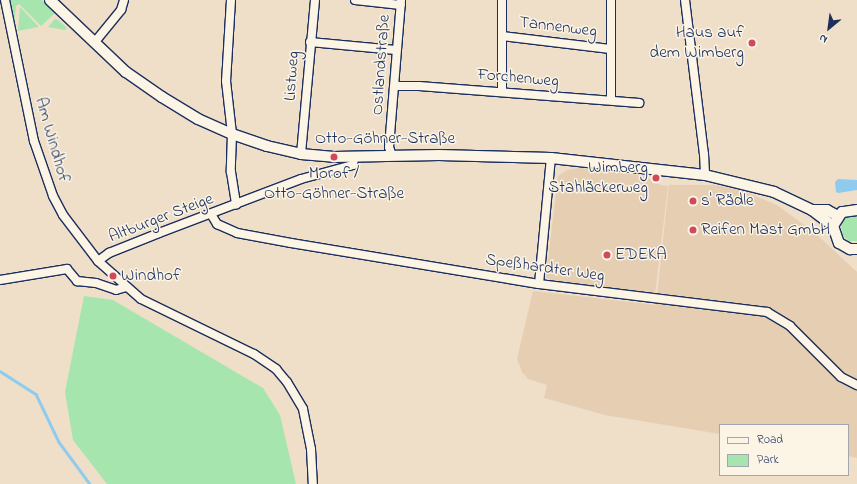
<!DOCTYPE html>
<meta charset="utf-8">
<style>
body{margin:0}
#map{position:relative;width:857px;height:484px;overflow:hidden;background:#efdec8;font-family:"Indie Flower",sans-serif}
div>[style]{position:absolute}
.built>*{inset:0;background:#e6ceb3}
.green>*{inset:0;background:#a6e6ae}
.water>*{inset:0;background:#8ecbef}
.stream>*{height:2.5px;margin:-1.25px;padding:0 1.25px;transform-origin:1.25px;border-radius:1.25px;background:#8ecbef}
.roads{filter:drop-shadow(1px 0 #1b2f5e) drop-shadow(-1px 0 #1b2f5e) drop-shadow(0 1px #1b2f5e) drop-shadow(0 -1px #1b2f5e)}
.minor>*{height:8px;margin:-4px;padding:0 4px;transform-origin:4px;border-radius:4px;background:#fcf5e5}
.tertiary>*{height:10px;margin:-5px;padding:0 5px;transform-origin:5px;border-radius:5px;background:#fcf5e5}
.dots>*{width:11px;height:11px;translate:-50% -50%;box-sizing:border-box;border:2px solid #fcf5e5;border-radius:50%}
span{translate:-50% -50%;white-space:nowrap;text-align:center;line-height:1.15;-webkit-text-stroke:3px #fcf5e5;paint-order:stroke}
.street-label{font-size:17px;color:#1b2f5e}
.poi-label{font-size:17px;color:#1b2f5e}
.right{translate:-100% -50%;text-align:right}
.left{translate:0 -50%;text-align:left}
.legend{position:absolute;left:719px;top:424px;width:130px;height:52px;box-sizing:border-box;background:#fcf5e5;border:1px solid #a2a6af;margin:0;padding:5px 7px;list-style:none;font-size:12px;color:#1b2f5e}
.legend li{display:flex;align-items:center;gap:8px;height:20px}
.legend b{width:20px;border:1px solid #a2a6af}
.north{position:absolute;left:809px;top:8px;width:40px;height:40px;-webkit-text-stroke:3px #fcf5e5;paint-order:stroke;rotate:209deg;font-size:11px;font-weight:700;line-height:16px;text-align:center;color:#1b2f5e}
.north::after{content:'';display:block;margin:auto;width:14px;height:18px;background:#1b2f5e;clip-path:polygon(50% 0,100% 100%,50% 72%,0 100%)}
</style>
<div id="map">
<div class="built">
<div style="clip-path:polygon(579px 168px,644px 176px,661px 185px,668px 186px,655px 294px,553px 282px,546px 277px,558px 176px,567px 170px)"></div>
<div style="clip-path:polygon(669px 185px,715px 185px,743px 191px,777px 205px,815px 233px,857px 272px,857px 458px,848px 456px,848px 425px,720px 425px,720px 434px,605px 415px,544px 398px,547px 385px,528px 379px,522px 372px,517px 359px,533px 291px,656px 305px)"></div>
</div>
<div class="green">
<div style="clip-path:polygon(9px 0,42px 0,55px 13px,41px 26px,19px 4px,16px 6px,14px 25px)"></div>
<div style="clip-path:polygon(20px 7px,38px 26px,38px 27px,18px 31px)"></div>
<div style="clip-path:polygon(55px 19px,58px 20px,67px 28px,65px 30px,48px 27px)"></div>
<div style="clip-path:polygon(857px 216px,857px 241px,849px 241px,842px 235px,841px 223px,847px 217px)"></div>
<div style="clip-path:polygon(84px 296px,113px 300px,263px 388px,280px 415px,296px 484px,107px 484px,73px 440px,65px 392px)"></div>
</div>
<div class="water">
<div style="clip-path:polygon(838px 179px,857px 180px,857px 190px,838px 193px,836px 192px,835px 182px)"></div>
</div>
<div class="stream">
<div style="left:0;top:371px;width:43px;rotate:32.6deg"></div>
<div style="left:36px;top:394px;width:53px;rotate:64.4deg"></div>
<div style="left:59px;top:442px;width:52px;rotate:53.6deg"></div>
</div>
<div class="roads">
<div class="minor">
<div style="left:5px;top:0;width:144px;rotate:78.4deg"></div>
<div style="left:34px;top:141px;width:58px;rotate:70.9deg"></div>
<div style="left:53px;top:196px;width:21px;rotate:62deg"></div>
<div style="left:63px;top:215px;width:58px;rotate:52.7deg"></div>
<div style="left:98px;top:261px;width:57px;rotate:41.5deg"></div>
<div style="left:141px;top:299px;width:126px;rotate:26deg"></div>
<div style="left:254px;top:354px;width:27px;rotate:34deg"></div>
<div style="left:276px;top:369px;width:17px;rotate:50deg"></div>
<div style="left:287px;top:382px;width:31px;rotate:59deg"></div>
<div style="left:303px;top:409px;width:41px;rotate:78.7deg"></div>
<div style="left:311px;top:449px;width:35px;rotate:87deg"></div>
<div style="left:231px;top:0;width:81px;rotate:93.5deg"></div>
<div style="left:226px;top:81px;width:53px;rotate:83.5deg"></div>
<div style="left:232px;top:134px;width:38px;rotate:92deg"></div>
<div style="left:231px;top:172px;width:33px;rotate:81deg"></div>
<div style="left:355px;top:0;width:46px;rotate:6.2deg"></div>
<div style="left:502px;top:0;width:92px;rotate:90deg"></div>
<div style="left:611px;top:0;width:100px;rotate:90deg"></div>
<div style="left:685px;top:0;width:155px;rotate:83deg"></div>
<div style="left:704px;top:154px;width:21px;rotate:87deg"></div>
<div style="left:502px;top:36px;width:109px;rotate:6.9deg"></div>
<div style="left:310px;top:42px;width:86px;rotate:5.3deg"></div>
<div style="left:94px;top:43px;width:43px;rotate:-50.7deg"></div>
<div style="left:121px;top:10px;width:10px;rotate:-73deg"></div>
<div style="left:396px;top:86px;width:23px"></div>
<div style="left:419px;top:86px;width:221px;rotate:4.4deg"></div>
<div style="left:301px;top:154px;width:155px;rotate:-84.8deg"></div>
<div style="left:392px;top:156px;width:9px;rotate:-108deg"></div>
<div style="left:389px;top:147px;width:147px;rotate:-85.3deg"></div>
<div style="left:211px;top:214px;width:12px;rotate:59deg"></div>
<div style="left:217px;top:224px;width:22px;rotate:24deg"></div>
<div style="left:237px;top:233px;width:55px;rotate:10.5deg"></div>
<div style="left:291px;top:243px;width:251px;rotate:9.4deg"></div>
<div style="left:539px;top:284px;width:230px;rotate:7deg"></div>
<div style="left:767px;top:312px;width:27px;rotate:31deg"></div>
<div style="left:790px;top:326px;width:72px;rotate:45deg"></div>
<div style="left:841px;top:377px;width:18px;rotate:27deg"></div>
<div style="left:98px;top:261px;width:14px;rotate:-36deg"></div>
<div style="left:109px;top:253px;width:54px;rotate:-21.8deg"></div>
<div style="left:159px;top:233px;width:152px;rotate:-20.8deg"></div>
<div style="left:301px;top:179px;width:54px;rotate:-15.1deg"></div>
<div style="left:353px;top:165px;width:7px;rotate:-82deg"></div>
<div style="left:0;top:280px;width:68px;rotate:-9.3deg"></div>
<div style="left:67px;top:269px;width:16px;rotate:50deg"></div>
<div style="left:77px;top:281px;width:19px;rotate:6deg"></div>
<div style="left:96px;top:283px;width:21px;rotate:19deg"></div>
<div style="left:116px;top:290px;width:10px;rotate:-17deg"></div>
<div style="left:539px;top:284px;width:127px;rotate:-84.6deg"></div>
</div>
<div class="tertiary">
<div style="left:50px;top:0;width:105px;rotate:43.5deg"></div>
<div style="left:126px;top:72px;width:44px;rotate:34.8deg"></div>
<div style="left:162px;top:97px;width:42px;rotate:31.4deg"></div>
<div style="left:198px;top:119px;width:37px;rotate:24deg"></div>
<div style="left:232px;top:134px;width:37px;rotate:19deg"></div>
<div style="left:267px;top:146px;width:35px;rotate:13deg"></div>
<div style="left:301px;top:154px;width:33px;rotate:5deg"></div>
<div style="left:334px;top:157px;width:105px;rotate:-1.1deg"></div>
<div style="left:439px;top:155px;width:112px;rotate:1.5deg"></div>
<div style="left:551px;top:158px;width:155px;rotate:6.3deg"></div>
<div style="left:705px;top:175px;width:71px;rotate:13.8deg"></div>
<div style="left:774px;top:192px;width:42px;rotate:25.3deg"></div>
<div style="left:812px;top:210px;width:26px;rotate:37deg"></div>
<div style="left:812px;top:210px;width:15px"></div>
<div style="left:827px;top:210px;width:13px;rotate:29deg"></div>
<div style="left:857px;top:210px;width:15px;rotate:172deg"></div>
<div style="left:842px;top:212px;width:17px;rotate:123deg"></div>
<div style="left:833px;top:226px;width:18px;rotate:71deg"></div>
<div style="left:839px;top:243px;width:13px;rotate:29deg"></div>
<div style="left:850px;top:249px;width:7px"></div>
</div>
</div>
<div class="dots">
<div style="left:752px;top:43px;background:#d1495b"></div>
<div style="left:334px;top:157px;background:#d1495b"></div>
<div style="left:656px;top:178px;background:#d1495b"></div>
<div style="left:693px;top:201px;background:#d1495b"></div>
<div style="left:693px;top:230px;background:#d1495b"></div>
<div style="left:607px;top:255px;background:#d1495b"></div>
<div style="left:113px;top:276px;background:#d1495b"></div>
</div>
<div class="street-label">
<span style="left:558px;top:27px;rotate:7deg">Tannenweg</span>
<span style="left:381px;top:65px;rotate:-86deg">Ostlandstraße</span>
<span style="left:292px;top:76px;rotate:-86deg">Listweg</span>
<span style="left:518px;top:78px;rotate:5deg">Forchenweg</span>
<span style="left:385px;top:139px">Otto-Göhner-Straße</span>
<span style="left:52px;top:140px;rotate:74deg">Am Windhof</span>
<span style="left:161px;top:218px;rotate:-21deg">Altburger Steige</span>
<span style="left:545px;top:268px;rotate:8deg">Speßhardter Weg</span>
</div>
<div class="poi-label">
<span class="right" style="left:744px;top:43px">Haus auf<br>dem Wimberg</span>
<span class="right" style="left:648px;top:178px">Wimberg<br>Stahläckerweg</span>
<span style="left:334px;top:184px">Morof /<br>Otto-Göhner-Straße</span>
<span class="left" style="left:701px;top:201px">s' Rädle</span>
<span class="left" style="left:701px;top:230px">Reifen Mast GmbH</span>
<span class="left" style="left:615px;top:255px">EDEKA</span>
<span class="left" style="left:121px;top:276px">Windhof</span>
</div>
<ul class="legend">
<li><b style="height:5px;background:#fcf5e5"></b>Road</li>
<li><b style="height:11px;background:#a6e6ae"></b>Park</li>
</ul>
<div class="north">N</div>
</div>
